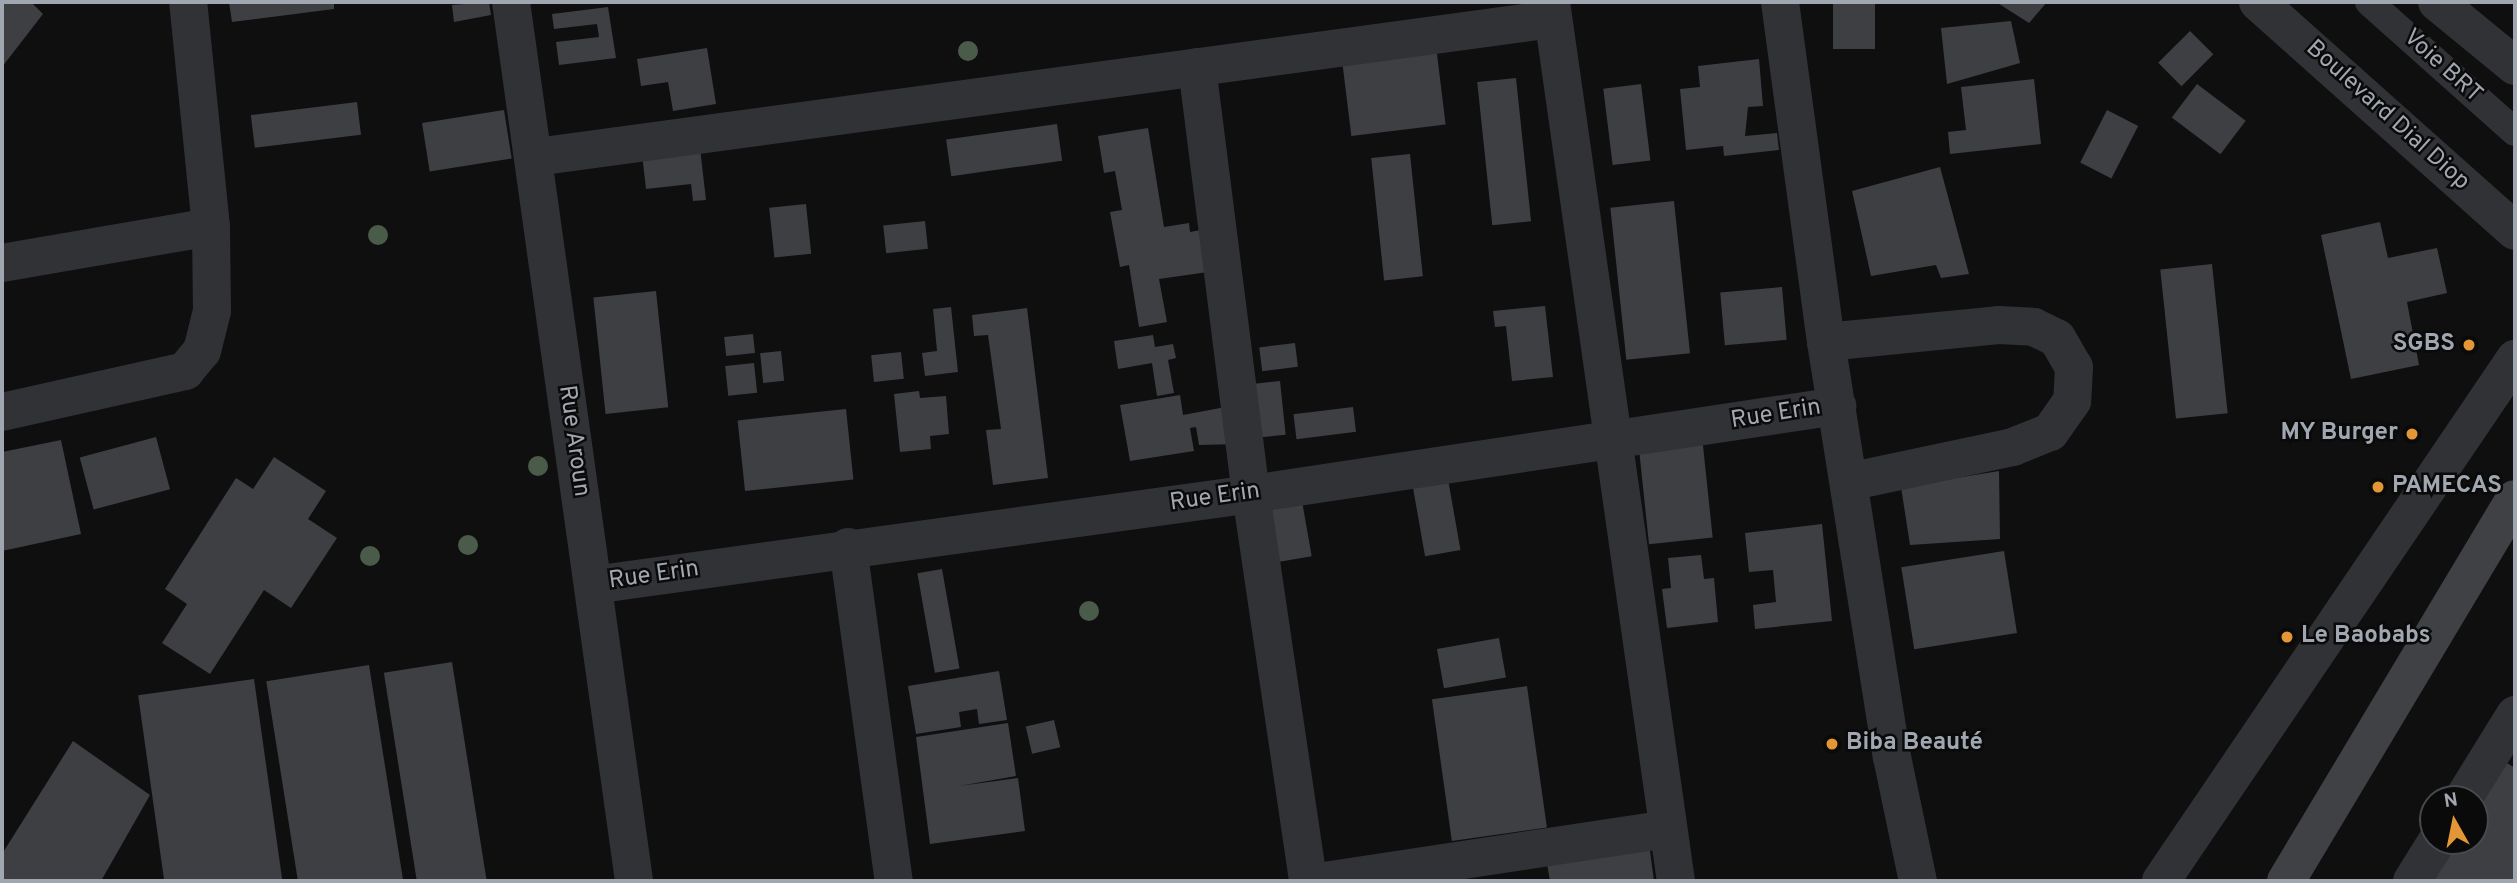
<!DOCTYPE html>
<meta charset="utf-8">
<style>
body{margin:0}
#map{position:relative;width:2517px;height:883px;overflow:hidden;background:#0f0f10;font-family:Overpass,sans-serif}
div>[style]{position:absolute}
.building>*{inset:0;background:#3e3f43;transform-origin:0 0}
.service>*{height:28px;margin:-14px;padding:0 14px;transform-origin:14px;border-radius:14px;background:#313235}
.minor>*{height:38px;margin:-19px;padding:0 19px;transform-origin:19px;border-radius:19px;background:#313235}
.tertiary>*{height:38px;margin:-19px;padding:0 19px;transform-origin:19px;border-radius:19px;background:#313235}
.secondary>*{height:38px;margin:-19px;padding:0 19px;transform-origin:19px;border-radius:19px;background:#3f4145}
.trees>*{width:20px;height:20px;margin:-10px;border-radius:50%;background:#4a5b4a}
.dots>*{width:19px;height:19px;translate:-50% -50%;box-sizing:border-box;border:4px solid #0a0a0b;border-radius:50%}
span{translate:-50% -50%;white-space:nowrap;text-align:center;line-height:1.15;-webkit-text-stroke:5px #0a0a0b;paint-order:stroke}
.street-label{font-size:24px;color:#a1a7b0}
.poi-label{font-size:24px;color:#a1a7b0;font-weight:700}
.right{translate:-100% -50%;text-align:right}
.left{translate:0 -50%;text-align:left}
.frame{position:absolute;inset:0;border:4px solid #a1a7b0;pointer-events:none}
.north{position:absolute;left:2419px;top:785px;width:70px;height:70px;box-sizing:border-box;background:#0a0a0b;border:2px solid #46494d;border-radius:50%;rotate:351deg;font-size:19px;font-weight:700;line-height:28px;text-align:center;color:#a1a7b0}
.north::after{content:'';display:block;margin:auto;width:24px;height:32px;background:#e39635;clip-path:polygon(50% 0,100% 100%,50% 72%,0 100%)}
</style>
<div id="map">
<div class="building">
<div style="clip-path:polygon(2px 2px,31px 2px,43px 14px,2px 67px)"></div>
<div style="clip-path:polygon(229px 2px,334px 2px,334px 9px,232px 22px)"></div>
<div style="clip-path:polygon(489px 2px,491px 15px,454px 22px,452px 5px)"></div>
<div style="left:1833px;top:2px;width:42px;height:47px"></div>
<div style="clip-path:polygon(1996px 2px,2047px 2px,2029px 23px)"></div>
<div style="clip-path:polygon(608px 7px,616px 58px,559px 65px,556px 42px,599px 37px,597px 24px,554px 29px,552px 14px)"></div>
<div style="clip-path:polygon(2011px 21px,2020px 63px,1947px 84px,1941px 28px)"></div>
<div style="left:2190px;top:31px;width:33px;height:45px;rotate:45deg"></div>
<div style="left:1436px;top:46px;width:79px;height:95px;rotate:83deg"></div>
<div style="clip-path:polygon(707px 48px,716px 104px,673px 111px,668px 82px,641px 86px,637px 59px)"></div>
<div style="clip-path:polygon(1759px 59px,1763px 106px,1748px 107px,1745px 136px,1777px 133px,1779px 150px,1724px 156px,1723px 146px,1686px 150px,1680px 89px,1700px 87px,1698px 66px)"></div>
<div style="left:1516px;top:78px;width:144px;height:39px;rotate:84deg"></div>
<div style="clip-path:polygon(2034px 79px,2041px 144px,1950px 154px,1948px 132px,1966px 130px,1961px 87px)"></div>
<div style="left:1641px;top:84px;width:77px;height:38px;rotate:83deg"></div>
<div style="left:2197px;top:84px;width:61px;height:42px;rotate:37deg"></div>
<div style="left:357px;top:102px;width:33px;height:107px;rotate:83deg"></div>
<div style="left:504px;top:110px;width:49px;height:83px;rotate:81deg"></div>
<div style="left:2107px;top:110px;width:35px;height:59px;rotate:27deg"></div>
<div style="left:1057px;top:124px;width:37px;height:112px;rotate:82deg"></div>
<div style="clip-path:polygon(1148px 128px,1164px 227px,1189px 223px,1190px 232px,1201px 230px,1208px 272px,1159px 279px,1167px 322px,1139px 327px,1129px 265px,1120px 267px,1110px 212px,1122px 210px,1115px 171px,1104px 173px,1098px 136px)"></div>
<div style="clip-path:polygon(700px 148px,706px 200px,693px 201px,691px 184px,646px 189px,642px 154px)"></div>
<div style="left:1410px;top:154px;width:123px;height:39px;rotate:84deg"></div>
<div style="clip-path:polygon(1940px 167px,1969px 274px,1941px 278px,1936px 265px,1871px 276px,1852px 191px)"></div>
<div style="left:1674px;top:201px;width:153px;height:64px;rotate:84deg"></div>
<div style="left:806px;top:204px;width:50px;height:37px;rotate:84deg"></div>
<div style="left:925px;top:221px;width:28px;height:42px;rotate:84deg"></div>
<div style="clip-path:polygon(2380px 222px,2388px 258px,2437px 248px,2447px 293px,2407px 302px,2419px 365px,2351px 379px,2321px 235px)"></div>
<div style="left:2212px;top:264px;width:150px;height:52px;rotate:84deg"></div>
<div style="left:1782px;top:287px;width:53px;height:62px;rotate:85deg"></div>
<div style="left:656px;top:291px;width:117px;height:63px;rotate:84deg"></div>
<div style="clip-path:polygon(1545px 306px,1553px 377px,1512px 381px,1506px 326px,1495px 327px,1493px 311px)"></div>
<div style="clip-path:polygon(951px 307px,958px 372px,925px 376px,922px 353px,937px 351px,933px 309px)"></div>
<div style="clip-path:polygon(1027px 308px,1048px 478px,993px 485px,986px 430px,1001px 429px,988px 335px,974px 336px,972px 315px)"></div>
<div style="left:753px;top:334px;width:19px;height:29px;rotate:84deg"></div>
<div style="clip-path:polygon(1153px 335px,1155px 347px,1173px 344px,1176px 358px,1168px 360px,1174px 393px,1157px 396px,1152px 363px,1118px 369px,1114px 341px)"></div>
<div style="left:1295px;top:343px;width:24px;height:36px;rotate:83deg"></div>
<div style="left:781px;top:351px;width:30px;height:21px;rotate:84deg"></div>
<div style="left:901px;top:352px;width:27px;height:30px;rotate:84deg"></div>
<div style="left:754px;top:363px;width:30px;height:29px;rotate:84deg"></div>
<div style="left:1280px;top:381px;width:54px;height:30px;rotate:84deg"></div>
<div style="clip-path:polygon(919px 391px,920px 398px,946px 396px,949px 434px,930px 436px,931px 449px,900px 452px,894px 394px)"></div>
<div style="clip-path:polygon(1180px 395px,1183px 415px,1231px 406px,1238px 444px,1199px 445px,1196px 427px,1190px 428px,1194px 451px,1130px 461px,1120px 405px)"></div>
<div style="left:1353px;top:407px;width:25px;height:60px;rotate:83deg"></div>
<div style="left:846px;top:409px;width:71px;height:109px;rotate:84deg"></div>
<div style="left:1702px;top:436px;width:102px;height:64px;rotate:84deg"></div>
<div style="left:156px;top:437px;width:54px;height:79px;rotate:75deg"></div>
<div style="clip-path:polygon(61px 440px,81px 534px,2px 551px,2px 452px)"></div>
<div style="clip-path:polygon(274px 457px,326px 491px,308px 519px,337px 538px,291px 608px,264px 590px,210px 674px,162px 643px,187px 604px,165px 589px,236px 478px,253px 489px)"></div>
<div style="clip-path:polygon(1999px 471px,2000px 539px,1910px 545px,1901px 487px)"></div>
<div style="left:1448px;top:479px;width:72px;height:36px;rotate:80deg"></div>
<div style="left:1302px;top:501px;width:56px;height:34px;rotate:80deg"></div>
<div style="clip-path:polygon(1822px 524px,1832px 621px,1755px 629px,1753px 605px,1776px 602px,1773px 570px,1749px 572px,1745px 533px)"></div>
<div style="left:2004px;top:551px;width:83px;height:104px;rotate:81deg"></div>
<div style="clip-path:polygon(1701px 555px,1704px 579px,1714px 578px,1718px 622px,1667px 628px,1662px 589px,1671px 588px,1668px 558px)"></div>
<div style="left:942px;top:569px;width:101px;height:25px;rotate:80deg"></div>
<div style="left:1499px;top:638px;width:40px;height:63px;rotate:80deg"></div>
<div style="left:452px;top:662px;width:222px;height:69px;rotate:81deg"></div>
<div style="left:369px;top:665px;width:219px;height:104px;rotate:81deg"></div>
<div style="clip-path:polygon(999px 671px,1007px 720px,979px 724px,977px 709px,959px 712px,961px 727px,916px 734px,908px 686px)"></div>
<div style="left:254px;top:679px;width:204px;height:117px;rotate:82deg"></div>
<div style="left:1527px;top:686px;width:143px;height:96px;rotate:82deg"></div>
<div style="left:1054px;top:720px;width:28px;height:29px;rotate:77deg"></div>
<div style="clip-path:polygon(1008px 723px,1016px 776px,959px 786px,1018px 778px,1025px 831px,930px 844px,916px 737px)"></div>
<div style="clip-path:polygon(73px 741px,150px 795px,101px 881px,2px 881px,2px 854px)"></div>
<div style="clip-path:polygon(2502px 760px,2515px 768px,2515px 881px,2426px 881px,2451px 841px,2475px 841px,2475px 803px)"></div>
<div style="clip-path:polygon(1649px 844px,1654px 881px,1550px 881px,1546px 858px)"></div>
</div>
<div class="service">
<div style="left:2369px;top:2px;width:195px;rotate:41.7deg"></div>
</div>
<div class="minor">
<div style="left:511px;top:2px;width:888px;rotate:82.03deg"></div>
<div style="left:1551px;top:2px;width:888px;rotate:81.91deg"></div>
<div style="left:1780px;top:2px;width:343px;rotate:82.3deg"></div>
<div style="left:1826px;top:342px;width:420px;rotate:81deg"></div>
<div style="left:1892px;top:757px;width:127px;rotate:78.2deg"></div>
<div style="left:1197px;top:67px;width:430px;rotate:82.8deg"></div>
<div style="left:1251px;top:494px;width:391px;rotate:81.6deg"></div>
<div style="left:536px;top:157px;width:1026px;rotate:-7.73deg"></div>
<div style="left:2px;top:263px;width:212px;rotate:-9.8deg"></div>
<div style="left:1826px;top:342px;width:173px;rotate:-5.6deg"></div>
<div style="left:1998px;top:325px;width:36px;rotate:3deg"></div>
<div style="left:2034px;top:327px;width:25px;rotate:26deg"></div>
<div style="left:2057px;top:338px;width:34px;rotate:60deg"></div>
<div style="left:2074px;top:367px;width:34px;rotate:93deg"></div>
<div style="left:2072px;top:401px;width:38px;rotate:125deg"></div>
<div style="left:2050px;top:432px;width:40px;rotate:158deg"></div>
<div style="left:2013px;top:447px;width:168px;rotate:168deg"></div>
<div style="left:2px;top:412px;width:188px;rotate:-12.6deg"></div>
<div style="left:185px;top:371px;width:26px;rotate:-50deg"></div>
<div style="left:202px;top:351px;width:41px;rotate:-76deg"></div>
<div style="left:212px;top:311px;width:84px;rotate:-90.7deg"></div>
<div style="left:211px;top:227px;width:226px;rotate:-95.8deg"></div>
<div style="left:848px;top:547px;width:337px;rotate:82.2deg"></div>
<div style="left:593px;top:585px;width:664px;rotate:-7.87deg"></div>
<div style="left:1251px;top:494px;width:593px;rotate:-8.54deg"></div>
<div style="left:2463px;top:799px;width:99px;rotate:-58.2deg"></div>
<div style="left:1324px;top:881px;width:348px;rotate:-8.6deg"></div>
<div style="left:2161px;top:881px;width:631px;rotate:-55.86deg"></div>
<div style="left:2412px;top:881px;width:47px;rotate:-58deg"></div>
</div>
<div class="tertiary">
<div style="left:2258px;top:2px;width:344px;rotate:41.7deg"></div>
<div style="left:2437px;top:2px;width:101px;rotate:39.4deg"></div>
</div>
<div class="secondary">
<div style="left:2286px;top:881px;width:445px;rotate:-59.1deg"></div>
</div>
<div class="trees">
<div style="left:968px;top:51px"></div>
<div style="left:378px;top:235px"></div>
<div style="left:538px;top:466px"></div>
<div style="left:468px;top:545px"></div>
<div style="left:370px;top:556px"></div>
<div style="left:1089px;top:611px"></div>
</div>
<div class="dots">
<div style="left:2469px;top:345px;background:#e39635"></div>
<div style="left:2412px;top:434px;background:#e39635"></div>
<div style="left:2378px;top:487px;background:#e39635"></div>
<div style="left:2287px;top:637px;background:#e39635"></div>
<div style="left:1832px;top:744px;background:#e39635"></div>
</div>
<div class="street-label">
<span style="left:2442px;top:67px;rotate:42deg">Voie BRT</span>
<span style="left:2387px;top:116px;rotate:42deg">Boulevard Dial Diop</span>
<span style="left:1776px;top:415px;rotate:-9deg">Rue Erin</span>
<span style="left:573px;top:441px;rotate:82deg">Rue Aroun</span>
<span style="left:1215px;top:498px;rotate:-8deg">Rue Erin</span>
<span style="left:654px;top:576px;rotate:-8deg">Rue Erin</span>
</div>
<div class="poi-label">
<span class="right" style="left:2455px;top:345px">SGBS</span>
<span class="right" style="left:2398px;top:434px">MY Burger</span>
<span class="left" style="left:2392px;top:487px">PAMECAS</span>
<span class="left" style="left:2301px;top:637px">Le Baobabs</span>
<span class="left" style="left:1846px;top:744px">Biba Beauté</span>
</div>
<div class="frame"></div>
<div class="north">N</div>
</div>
